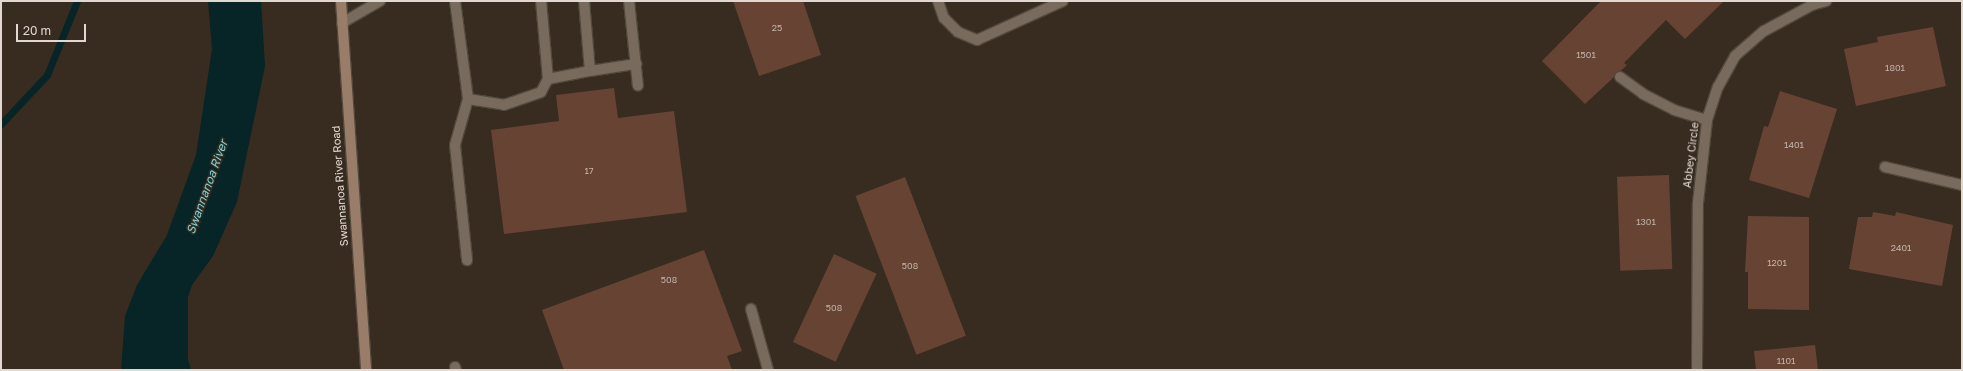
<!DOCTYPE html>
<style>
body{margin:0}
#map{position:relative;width:1963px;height:371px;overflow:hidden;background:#382c20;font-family:"Golos Text",sans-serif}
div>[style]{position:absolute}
.water>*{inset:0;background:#072426}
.stream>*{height:7px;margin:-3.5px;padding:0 3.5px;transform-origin:3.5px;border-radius:3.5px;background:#072426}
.building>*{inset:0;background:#674333;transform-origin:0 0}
.roads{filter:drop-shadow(1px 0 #51483d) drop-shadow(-1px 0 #51483d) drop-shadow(0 1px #51483d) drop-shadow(0 -1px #51483d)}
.lane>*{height:10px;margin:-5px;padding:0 5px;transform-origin:5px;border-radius:5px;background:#786b5d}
.street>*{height:10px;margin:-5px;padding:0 5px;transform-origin:5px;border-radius:5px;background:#786b5d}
.secondary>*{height:10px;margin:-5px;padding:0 5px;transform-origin:5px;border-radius:5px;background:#9a7d68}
span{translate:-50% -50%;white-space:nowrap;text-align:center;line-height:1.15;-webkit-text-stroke:3px #382c20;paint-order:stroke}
.number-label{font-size:9px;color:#c2b3aa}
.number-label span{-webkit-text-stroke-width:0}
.street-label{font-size:11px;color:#e0d8d1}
.water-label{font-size:12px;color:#7ad4d9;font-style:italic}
.frame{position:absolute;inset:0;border:2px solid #e0d8d1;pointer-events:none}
.scale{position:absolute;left:16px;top:24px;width:70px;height:18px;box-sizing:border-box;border:2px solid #e0d8d1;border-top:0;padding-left:5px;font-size:12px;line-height:14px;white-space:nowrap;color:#e0d8d1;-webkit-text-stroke:3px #382c20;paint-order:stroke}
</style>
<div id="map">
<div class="water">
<div style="clip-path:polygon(208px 1px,261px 1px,265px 66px,237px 202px,213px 256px,192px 285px,188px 297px,188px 359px,191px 370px,121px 370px,125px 316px,137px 285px,167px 235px,196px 155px,212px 49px)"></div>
</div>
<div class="stream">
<div style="left:1px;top:124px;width:67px;rotate:-46.8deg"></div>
<div style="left:47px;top:75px;width:80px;rotate:-67.9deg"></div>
</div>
<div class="building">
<div style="clip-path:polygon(733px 1px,803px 1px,821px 55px,759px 76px)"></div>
<div style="clip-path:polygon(1601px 1px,1724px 1px,1685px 39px,1666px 20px,1624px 63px,1627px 65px,1585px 104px,1542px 61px)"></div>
<div style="clip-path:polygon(1933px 27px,1946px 86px,1856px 106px,1844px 49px,1878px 42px,1877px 37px)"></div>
<div style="clip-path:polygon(614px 88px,618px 118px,674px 111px,687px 212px,504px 234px,491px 130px,559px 121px,556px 95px)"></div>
<div style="clip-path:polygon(1780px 91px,1837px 109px,1809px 198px,1749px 180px,1764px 126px,1768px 127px)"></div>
<div style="left:1669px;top:175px;width:94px;height:52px;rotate:88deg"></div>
<div style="left:905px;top:177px;width:170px;height:53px;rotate:69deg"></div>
<div style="clip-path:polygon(1873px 212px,1895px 216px,1896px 212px,1953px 225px,1942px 286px,1849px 269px,1858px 217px,1872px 217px)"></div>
<div style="clip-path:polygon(1748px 216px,1809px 217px,1809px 310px,1748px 309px,1748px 272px,1745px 272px)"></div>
<div style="clip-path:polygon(704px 250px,742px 351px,727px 356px,732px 370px,564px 370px,542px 310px)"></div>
<div style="left:834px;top:254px;width:47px;height:97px;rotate:25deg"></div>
<div style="clip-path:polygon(1815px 345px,1818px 370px,1756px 370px,1754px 351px)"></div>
</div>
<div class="roads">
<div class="lane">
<div style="left:455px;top:1px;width:99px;rotate:82.4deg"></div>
<div style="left:468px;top:99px;width:48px;rotate:105.8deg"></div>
<div style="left:455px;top:145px;width:116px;rotate:84deg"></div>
<div style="left:584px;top:1px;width:70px;rotate:85.1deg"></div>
<div style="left:590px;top:71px;width:47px;rotate:-8.7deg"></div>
<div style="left:629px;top:1px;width:85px;rotate:84deg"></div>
<div style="left:938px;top:1px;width:18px;rotate:71deg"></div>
<div style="left:944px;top:18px;width:20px;rotate:45deg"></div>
<div style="left:958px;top:32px;width:21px;rotate:23deg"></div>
<div style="left:977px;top:40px;width:94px;rotate:-24.4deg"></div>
<div style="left:342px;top:23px;width:44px;rotate:-30.1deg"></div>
<div style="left:1620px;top:77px;width:29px;rotate:36deg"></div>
<div style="left:1643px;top:94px;width:35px;rotate:27deg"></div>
<div style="left:1674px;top:110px;width:34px;rotate:17deg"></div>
<div style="left:548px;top:79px;width:43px;rotate:-10.8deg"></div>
<div style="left:468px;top:99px;width:36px;rotate:9deg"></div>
<div style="left:504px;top:105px;width:39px;rotate:-19deg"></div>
<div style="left:541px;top:92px;width:15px;rotate:-62deg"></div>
<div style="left:548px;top:79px;width:78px;rotate:-95.1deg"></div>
<div style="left:1885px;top:167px;width:79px;rotate:13.2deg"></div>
<div style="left:751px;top:309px;width:63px;rotate:74.4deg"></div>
<div style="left:455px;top:367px;width:3px;rotate:72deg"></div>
</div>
<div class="street">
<div style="left:1697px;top:370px;width:167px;rotate:-89.7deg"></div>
<div style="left:1698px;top:203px;width:83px;rotate:-83.8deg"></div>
<div style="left:1707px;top:120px;width:35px;rotate:-72deg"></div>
<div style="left:1718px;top:87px;width:35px;rotate:-61deg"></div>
<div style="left:1735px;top:56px;width:38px;rotate:-41deg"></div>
<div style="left:1764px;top:31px;width:55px;rotate:-28.4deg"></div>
<div style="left:1812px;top:5px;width:15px;rotate:-16deg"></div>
</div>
<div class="secondary">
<div style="left:341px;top:1px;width:370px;rotate:86.1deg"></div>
</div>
</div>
<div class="number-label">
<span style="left:777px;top:28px">25</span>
<span style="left:1586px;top:55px">1501</span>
<span style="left:1895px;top:68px">1801</span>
<span style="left:1794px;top:145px">1401</span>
<span style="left:589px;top:171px">17</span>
<span style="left:1646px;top:222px">1301</span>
<span style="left:1901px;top:248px">2401</span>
<span style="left:1777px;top:263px">1201</span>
<span style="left:910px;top:266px">508</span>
<span style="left:669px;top:280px">508</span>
<span style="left:834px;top:308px">508</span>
<span style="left:1786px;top:361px">1101</span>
</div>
<div class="street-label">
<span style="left:1691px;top:155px;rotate:-83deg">Abbey Circle</span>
<span style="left:340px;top:186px;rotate:-94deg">Swannanoa River Road</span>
</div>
<div class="water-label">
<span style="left:207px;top:187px;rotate:-70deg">Swannanoa River</span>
</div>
<div class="frame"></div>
<div class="scale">20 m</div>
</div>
